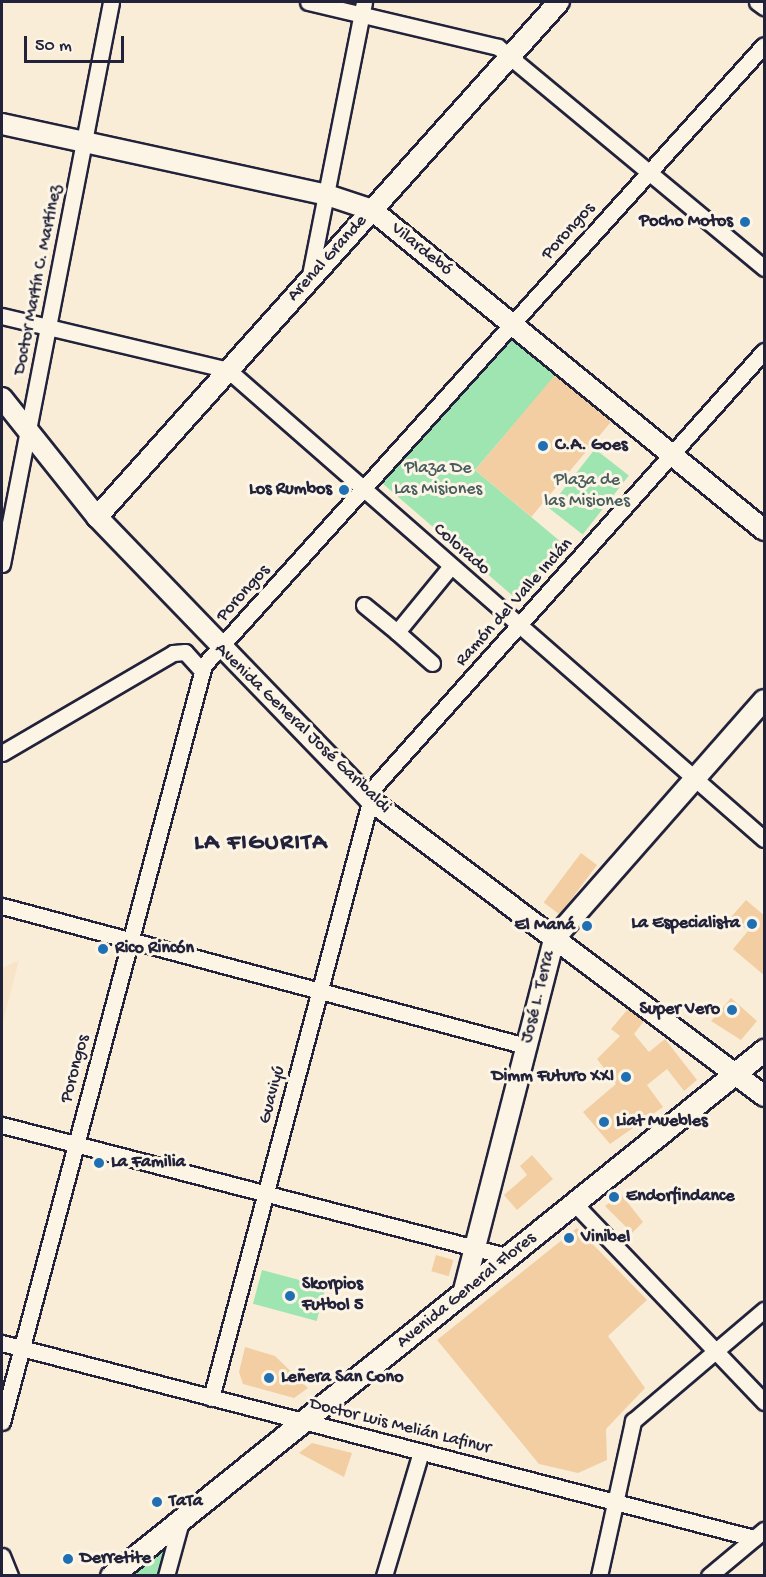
<!DOCTYPE html>
<meta charset="utf-8">
<style>
body{margin:0}
#map{position:relative;width:766px;height:1577px;overflow:hidden;background:#faedd8;font-family:"Gochi Hand",sans-serif}
div>[style]{position:absolute}
.built>*{inset:0;background:#f8e4c8}
.green>*{inset:0;background:#9fe5b1;transform-origin:0 0}
.building>*{inset:0;background:#f2cea2;transform-origin:0 0}
.roads{filter:drop-shadow(2px 0 #22223b) drop-shadow(-2px 0 #22223b) drop-shadow(0 2px #22223b) drop-shadow(0 -2px #22223b)}
.minor>*{height:15px;margin:-7.5px;padding:0 7.5px;transform-origin:7.5px;border-radius:7.5px;background:#fcf5e5}
.tertiary>*{height:20px;margin:-10px;padding:0 10px;transform-origin:10px;border-radius:10px;background:#fcf5e5}
.secondary>*{height:21px;margin:-10.5px;padding:0 10.5px;transform-origin:10.5px;border-radius:10.5px;background:#fcf5e5}
.dots>*{width:16px;height:16px;translate:-50% -50%;box-sizing:border-box;border:3px solid #fcf5e5;border-radius:50%}
span{translate:-50% -50%;white-space:nowrap;text-align:center;line-height:1.15;-webkit-text-stroke:6px #fcf5e5;paint-order:stroke}
.poi-label{font-size:18px;color:#22223b;font-weight:700}
.right{translate:-100% -50%;text-align:right}
.left{translate:0 -50%;text-align:left}
.street-label{font-size:18px;color:#22223b}
.park-label{font-size:18px;color:#485c5e}
.district-label{font-size:24px;color:#22223b;font-weight:700;letter-spacing:1.5px}
.frame{position:absolute;inset:0;border:3px solid #22223b;pointer-events:none}
.scale{position:absolute;left:24px;top:36px;width:100px;height:27px;box-sizing:border-box;border:3px solid #22223b;border-top:0;padding-left:8px;font-size:18px;line-height:21px;white-space:nowrap;color:#22223b;-webkit-text-stroke:4px #fcf5e5;paint-order:stroke}
</style>
<div id="map">
<div class="built">
<div style="clip-path:polygon(19px 960px,2px 1025px,2px 968px)"></div>
</div>
<div class="green">
<div style="clip-path:polygon(510px 336px,556px 375px,475px 470px,567px 547px,520px 602px,382px 483px)"></div>
<div style="left:595px;top:449px;width:43px;height:75px;rotate:38deg"></div>
<div style="left:262px;top:1270px;width:66px;height:35px;rotate:15deg"></div>
<div style="clip-path:polygon(170px 1542px,160px 1575px,129px 1575px)"></div>
</div>
<div class="building">
<div style="left:555px;top:375px;width:73px;height:124px;rotate:40deg"></div>
<div style="left:581px;top:853px;width:20px;height:62px;rotate:37deg"></div>
<div style="clip-path:polygon(746px 900px,765px 916px,765px 976px,733px 949px,748px 931px,731px 917px)"></div>
<div style="clip-path:polygon(731px 998px,757px 1021px,741px 1040px,711px 1021px)"></div>
<div style="clip-path:polygon(628px 1009px,644px 1021px,634px 1034px,649px 1052px,665px 1039px,697px 1080px,684px 1091px,667px 1069px,647px 1085px,663px 1107px,610px 1144px,583px 1112px,616px 1084px,597px 1059px,620px 1036px,611px 1029px)"></div>
<div style="clip-path:polygon(532px 1155px,553px 1179px,517px 1210px,504px 1195px,527px 1175px,520px 1166px)"></div>
<div style="clip-path:polygon(621px 1194px,643px 1222px,632px 1233px,605px 1206px)"></div>
<div style="clip-path:polygon(577px 1228px,647px 1300px,608px 1336px,645px 1388px,606px 1429px,607px 1460px,578px 1473px,539px 1464px,437px 1340px)"></div>
<div style="left:436px;top:1255px;width:18px;height:17px;rotate:16deg"></div>
<div style="clip-path:polygon(245px 1347px,275px 1356px,308px 1388px,294px 1398px,243px 1384px,239px 1372px)"></div>
<div style="clip-path:polygon(312px 1443px,352px 1453px,344px 1477px,299px 1453px)"></div>
</div>
<div class="roads">
<div class="minor">
<div style="left:308px;top:2px;width:195px;rotate:13.3deg"></div>
<div style="left:498px;top:47px;width:346px;rotate:39.7deg"></div>
<div style="left:757px;top:2px;width:9px;rotate:36deg"></div>
<div style="left:309px;top:280px;width:283px;rotate:-78.8deg"></div>
<div style="left:2px;top:316px;width:232px;rotate:13.4deg"></div>
<div style="left:228px;top:370px;width:712px;rotate:41.19deg"></div>
<div style="left:2px;top:564px;width:572px;rotate:-79.02deg"></div>
<div style="left:364px;top:605px;width:43px;rotate:39.3deg"></div>
<div style="left:432px;top:663px;width:47px;rotate:-138.5deg"></div>
<div style="left:397px;top:632px;width:85px;rotate:-50.7deg"></div>
<div style="left:2px;top:753px;width:198px;rotate:-30.3deg"></div>
<div style="left:173px;top:653px;width:12px;rotate:-5deg"></div>
<div style="left:185px;top:652px;width:25px;rotate:48deg"></div>
<div style="left:2px;top:906px;width:542px;rotate:14.96deg"></div>
<div style="left:2px;top:1125px;width:525px;rotate:14.57deg"></div>
<div style="left:575px;top:1204px;width:274px;rotate:46.3deg"></div>
<div style="left:2px;top:1343px;width:777px;rotate:14.54deg"></div>
<div style="left:211px;top:1398px;width:632px;rotate:-75.06deg"></div>
<div style="left:374px;top:787px;width:585px;rotate:-48.19deg"></div>
<div style="left:2px;top:1422px;width:783px;rotate:-75.06deg"></div>
<div style="left:204px;top:665px;width:835px;rotate:-47.91deg"></div>
<div style="left:2px;top:1556px;width:22px;rotate:68deg"></div>
<div style="left:166px;top:1576px;width:57px;rotate:-74.7deg"></div>
<div style="left:384px;top:1576px;width:129px;rotate:-73.4deg"></div>
<div style="left:599px;top:1576px;width:159px;rotate:-77.6deg"></div>
<div style="left:633px;top:1421px;width:172px;rotate:-40.3deg"></div>
<div style="left:709px;top:1576px;width:72px;rotate:-39.9deg"></div>
</div>
<div class="tertiary">
<div style="left:2px;top:124px;width:333px;rotate:12.3deg"></div>
<div style="left:327px;top:195px;width:47px;rotate:18.4deg"></div>
<div style="left:372px;top:210px;width:506px;rotate:39.23deg"></div>
<div style="left:2px;top:398px;width:152px;rotate:51.4deg"></div>
<div style="left:97px;top:517px;width:393px;rotate:46deg"></div>
<div style="left:370px;top:800px;width:493px;rotate:36.9deg"></div>
<div style="left:97px;top:517px;width:692px;rotate:-48.11deg"></div>
<div style="left:463px;top:1294px;width:366px;rotate:-75.6deg"></div>
<div style="left:554px;top:939px;width:318px;rotate:-48.7deg"></div>
</div>
<div class="secondary">
<div style="left:111px;top:1576px;width:839px;rotate:-38.85deg"></div>
</div>
</div>
<div class="dots">
<div style="left:745px;top:222px;background:#1f6fb2"></div>
<div style="left:543px;top:446px;background:#1f6fb2"></div>
<div style="left:344px;top:490px;background:#1f6fb2"></div>
<div style="left:752px;top:924px;background:#1f6fb2"></div>
<div style="left:587px;top:926px;background:#1f6fb2"></div>
<div style="left:103px;top:949px;background:#1f6fb2"></div>
<div style="left:732px;top:1010px;background:#1f6fb2"></div>
<div style="left:626px;top:1077px;background:#1f6fb2"></div>
<div style="left:604px;top:1122px;background:#1f6fb2"></div>
<div style="left:99px;top:1163px;background:#1f6fb2"></div>
<div style="left:614px;top:1197px;background:#1f6fb2"></div>
<div style="left:569px;top:1238px;background:#1f6fb2"></div>
<div style="left:290px;top:1296px;background:#1f6fb2"></div>
<div style="left:269px;top:1378px;background:#1f6fb2"></div>
<div style="left:157px;top:1502px;background:#1f6fb2"></div>
<div style="left:68px;top:1559px;background:#1f6fb2"></div>
</div>
<div class="poi-label">
<span class="right" style="left:733px;top:222px">Pocho Motos</span>
<span class="left" style="left:555px;top:446px">C.A. Goes</span>
<span class="right" style="left:332px;top:490px">Los Rumbos</span>
<span class="right" style="left:740px;top:924px">La Especialista</span>
<span class="right" style="left:575px;top:926px">El Maná</span>
<span class="left" style="left:115px;top:949px">Rico Rincón</span>
<span class="right" style="left:720px;top:1010px">Super Vero</span>
<span class="right" style="left:614px;top:1077px">Dimm Futuro XXI</span>
<span class="left" style="left:616px;top:1122px">Liat Muebles</span>
<span class="left" style="left:111px;top:1163px">La Familia</span>
<span class="left" style="left:626px;top:1197px">Endorfindance</span>
<span class="left" style="left:581px;top:1238px">Vinibel</span>
<span class="left" style="left:302px;top:1296px">Skorpios<br>Futbol 5</span>
<span class="left" style="left:281px;top:1378px">Leñera San Cono</span>
<span class="left" style="left:169px;top:1502px">TaTa</span>
<span class="left" style="left:80px;top:1559px">Derretite</span>
</div>
<div class="street-label">
<span style="left:569px;top:232px;rotate:-48deg">Porongos</span>
<span style="left:421px;top:250px;rotate:39deg">Vilardebó</span>
<span style="left:328px;top:259px;rotate:-48deg">Arenal Grande</span>
<span style="left:39px;top:280px;rotate:-79deg">Doctor Martín C. Martínez</span>
<span style="left:461px;top:550px;rotate:41deg">Colorado</span>
<span style="left:244px;top:594px;rotate:-48deg">Porongos</span>
<span style="left:515px;top:603px;rotate:-48deg">Ramón del Valle Inclán</span>
<span style="left:302px;top:729px;rotate:44deg">Avenida General José Garibaldi</span>
<span style="left:539px;top:997px;rotate:-76deg">José L. Terra</span>
<span style="left:76px;top:1069px;rotate:-75deg">Porongos</span>
<span style="left:273px;top:1095px;rotate:-75deg">Guaviyú</span>
<span style="left:467px;top:1291px;rotate:-39deg">Avenida General Flores</span>
<span style="left:400px;top:1427px;rotate:14deg">Doctor Luis Melián Lafinur</span>
</div>
<div class="park-label">
<span style="left:438px;top:480px">Plaza De<br>Las Misiones</span>
<span style="left:587px;top:492px">Plaza de<br>las Misiones</span>
</div>
<div class="district-label">
<span style="left:261px;top:844px">LA FIGURITA</span>
</div>
<div class="frame"></div>
<div class="scale">50 m</div>
</div>
